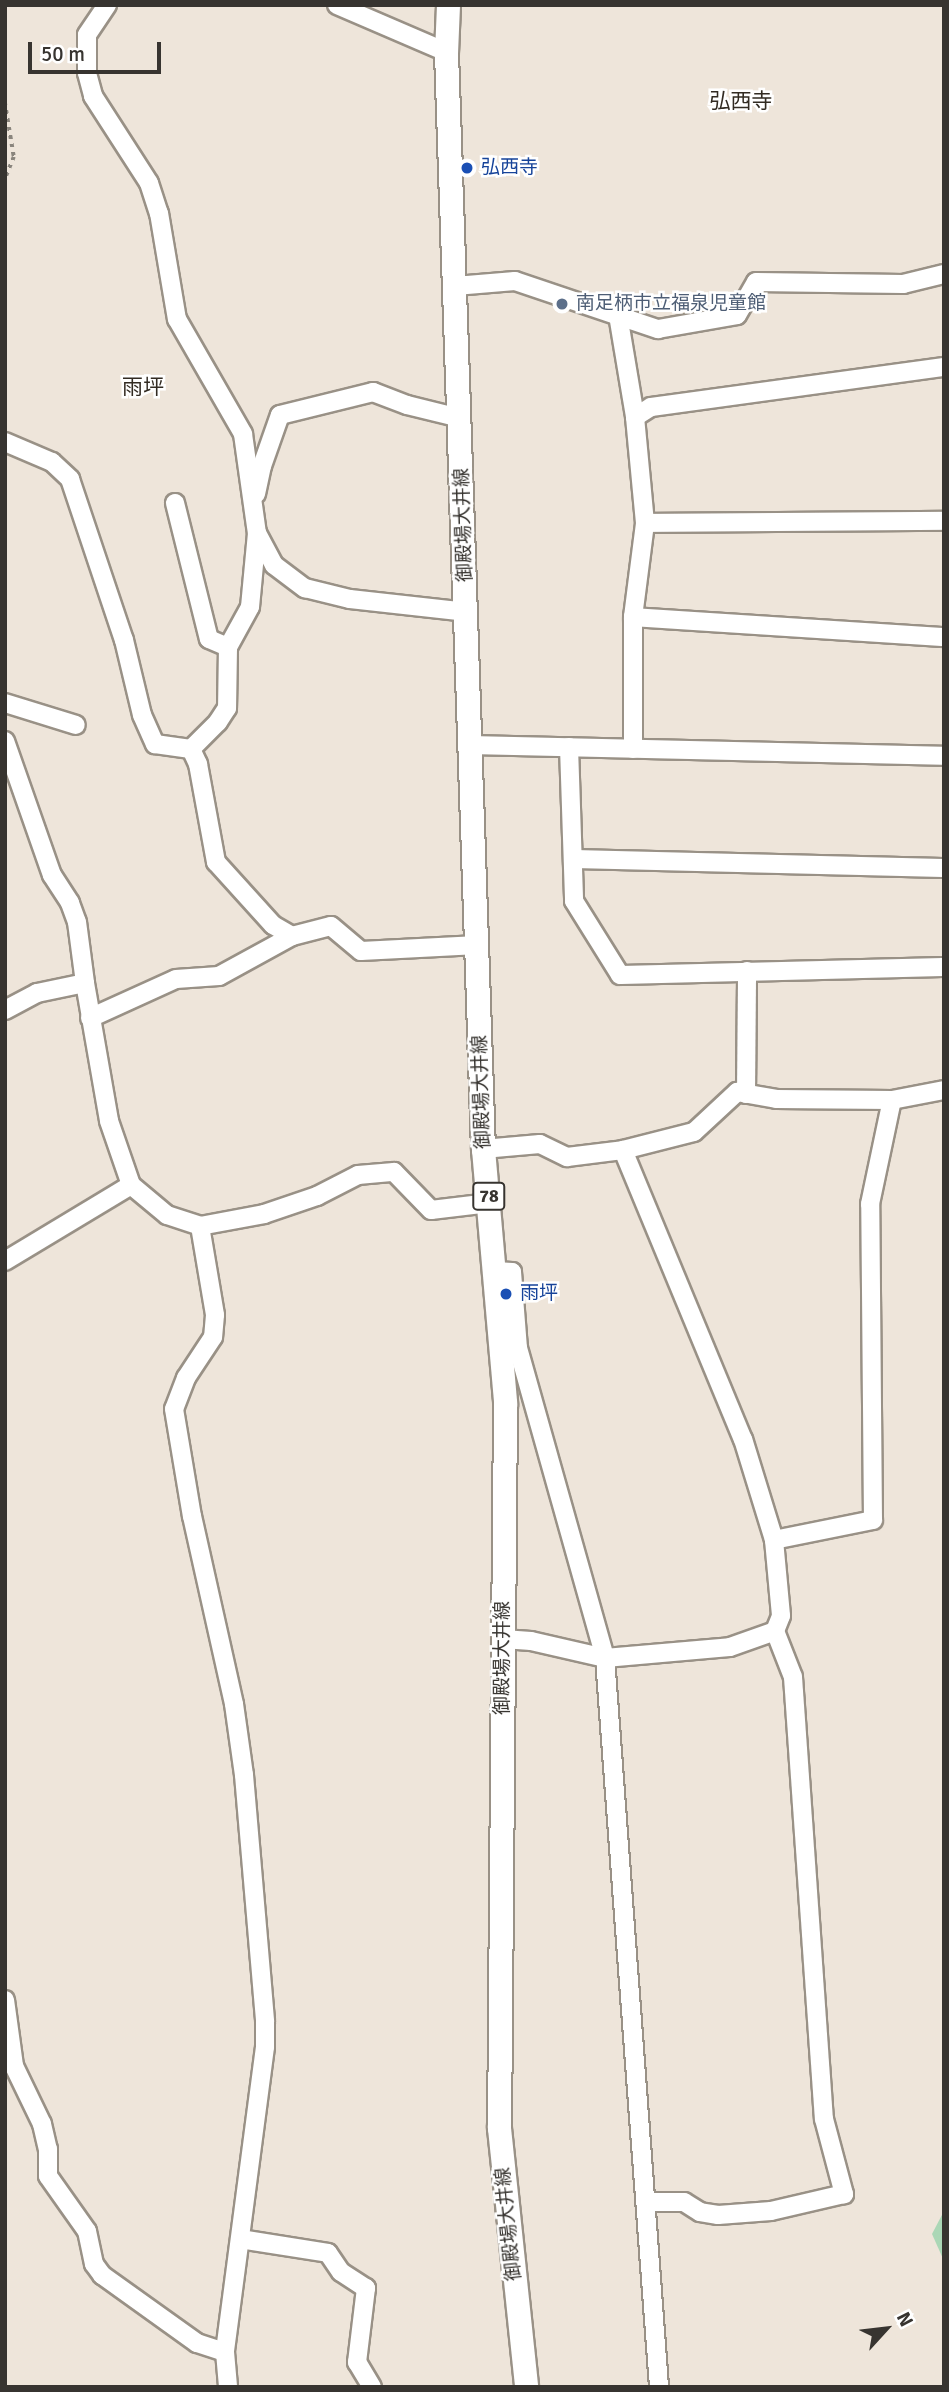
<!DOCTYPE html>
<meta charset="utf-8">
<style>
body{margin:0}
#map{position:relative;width:949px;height:2392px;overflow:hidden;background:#eee5da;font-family:Signika,"Noto Sans JP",sans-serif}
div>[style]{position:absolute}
.green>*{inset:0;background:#abd7b6}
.path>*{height:3.5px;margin-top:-1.75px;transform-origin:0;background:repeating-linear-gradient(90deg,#8a857d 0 3.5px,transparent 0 8.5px)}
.roads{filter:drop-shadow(2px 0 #999186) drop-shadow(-2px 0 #999186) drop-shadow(0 2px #999186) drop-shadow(0 -2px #999186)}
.minor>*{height:18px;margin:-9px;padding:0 9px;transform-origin:9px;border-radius:9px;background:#fff}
.major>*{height:23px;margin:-11.5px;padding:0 11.5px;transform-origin:11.5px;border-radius:11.5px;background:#fff}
.dots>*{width:19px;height:19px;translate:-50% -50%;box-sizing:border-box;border:4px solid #fff;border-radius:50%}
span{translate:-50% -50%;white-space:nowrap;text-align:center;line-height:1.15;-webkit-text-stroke:5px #fff;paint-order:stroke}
.shield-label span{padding:2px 5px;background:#fff;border:2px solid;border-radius:5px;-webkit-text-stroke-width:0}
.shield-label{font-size:18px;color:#373430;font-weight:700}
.transit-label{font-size:19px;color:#164399}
.left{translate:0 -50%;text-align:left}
.service-label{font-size:19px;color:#4e5e75}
.street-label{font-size:19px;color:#373430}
.neighbourhood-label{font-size:21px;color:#322b22}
.frame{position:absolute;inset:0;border:7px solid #373430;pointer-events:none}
.north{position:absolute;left:851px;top:2294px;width:70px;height:70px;-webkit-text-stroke:5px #fff;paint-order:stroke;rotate:63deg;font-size:19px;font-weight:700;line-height:28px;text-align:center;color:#373430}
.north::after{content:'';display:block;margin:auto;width:24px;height:32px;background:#373430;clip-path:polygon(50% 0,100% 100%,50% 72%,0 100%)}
.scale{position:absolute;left:28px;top:42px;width:133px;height:32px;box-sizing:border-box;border:4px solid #373430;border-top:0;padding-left:9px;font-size:21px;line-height:24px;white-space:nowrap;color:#373430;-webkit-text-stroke:5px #fff;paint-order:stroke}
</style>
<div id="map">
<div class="green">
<div style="clip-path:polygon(944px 2211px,944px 2261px,932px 2234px)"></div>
</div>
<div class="path">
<div style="left:5px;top:102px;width:56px;rotate:80.7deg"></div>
<div style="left:14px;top:157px;width:24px;rotate:112deg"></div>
</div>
<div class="roads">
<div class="minor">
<div style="left:107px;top:5px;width:36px;rotate:124deg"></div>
<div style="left:87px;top:35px;width:38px;rotate:90deg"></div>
<div style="left:87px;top:73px;width:24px;rotate:75deg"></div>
<div style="left:93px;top:96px;width:103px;rotate:57.2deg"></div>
<div style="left:149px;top:183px;width:32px;rotate:72deg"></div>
<div style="left:159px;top:213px;width:108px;rotate:80.4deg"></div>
<div style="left:177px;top:319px;width:133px;rotate:60.1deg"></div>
<div style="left:243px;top:434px;width:100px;rotate:82deg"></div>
<div style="left:257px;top:533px;width:74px;rotate:95.4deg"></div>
<div style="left:250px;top:607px;width:46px;rotate:118.8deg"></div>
<div style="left:228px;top:647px;width:61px;rotate:90.9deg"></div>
<div style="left:227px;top:708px;width:17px;rotate:123deg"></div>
<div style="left:218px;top:722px;width:38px;rotate:135deg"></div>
<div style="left:337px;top:5px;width:119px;rotate:23.3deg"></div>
<div style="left:455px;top:286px;width:60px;rotate:-4.8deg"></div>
<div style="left:515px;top:281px;width:151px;rotate:18.6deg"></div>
<div style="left:658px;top:329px;width:80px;rotate:-10deg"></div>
<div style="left:737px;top:315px;width:38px;rotate:-60deg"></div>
<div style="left:756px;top:282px;width:147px;rotate:0.8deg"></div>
<div style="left:903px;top:284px;width:42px;rotate:-13.7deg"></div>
<div style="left:618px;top:315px;width:103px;rotate:80.5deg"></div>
<div style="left:5px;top:442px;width:51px;rotate:23.1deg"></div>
<div style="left:52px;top:462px;width:25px;rotate:43deg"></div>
<div style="left:70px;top:479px;width:170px;rotate:71.5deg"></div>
<div style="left:124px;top:640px;width:77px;rotate:76.5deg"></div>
<div style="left:142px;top:715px;width:32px;rotate:66deg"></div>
<div style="left:155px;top:744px;width:36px;rotate:8deg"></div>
<div style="left:256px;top:494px;width:29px;rotate:-78deg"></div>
<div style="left:262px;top:466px;width:54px;rotate:-70.6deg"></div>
<div style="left:280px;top:415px;width:96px;rotate:-13.9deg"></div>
<div style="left:373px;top:392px;width:36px;rotate:21deg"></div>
<div style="left:407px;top:405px;width:55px;rotate:13.8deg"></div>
<div style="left:175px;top:503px;width:140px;rotate:76deg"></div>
<div style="left:209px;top:639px;width:21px;rotate:23deg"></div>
<div style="left:645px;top:523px;width:299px;rotate:-0.4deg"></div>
<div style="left:257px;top:533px;width:36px;rotate:62deg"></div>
<div style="left:274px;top:565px;width:39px;rotate:37deg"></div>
<div style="left:305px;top:588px;width:46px;rotate:13.7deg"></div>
<div style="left:350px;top:599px;width:118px;rotate:6.3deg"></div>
<div style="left:633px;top:617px;width:312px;rotate:3.7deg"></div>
<div style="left:5px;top:703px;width:74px;rotate:17.2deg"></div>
<div style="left:5px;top:741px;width:142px;rotate:70.7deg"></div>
<div style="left:52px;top:875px;width:33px;rotate:57deg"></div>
<div style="left:70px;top:903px;width:20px;rotate:70deg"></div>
<div style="left:77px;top:922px;width:62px;rotate:82.5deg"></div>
<div style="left:468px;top:745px;width:476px;rotate:1.3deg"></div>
<div style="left:569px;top:747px;width:154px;rotate:88.1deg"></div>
<div style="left:574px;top:901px;width:87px;rotate:58.1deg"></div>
<div style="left:620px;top:975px;width:324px;rotate:-1.4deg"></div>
<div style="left:191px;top:749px;width:17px;rotate:65deg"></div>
<div style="left:198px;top:764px;width:100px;rotate:79.6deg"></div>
<div style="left:216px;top:862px;width:85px;rotate:47.9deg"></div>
<div style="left:273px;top:925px;width:22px;rotate:30deg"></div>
<div style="left:633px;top:749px;width:132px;rotate:-90deg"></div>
<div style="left:633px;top:617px;width:95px;rotate:-82.7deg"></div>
<div style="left:645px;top:523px;width:106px;rotate:-95.4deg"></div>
<div style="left:635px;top:417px;width:19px;rotate:-32deg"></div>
<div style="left:651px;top:407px;width:296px;rotate:-7.8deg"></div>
<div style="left:573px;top:859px;width:371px;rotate:1.4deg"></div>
<div style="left:5px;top:1010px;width:36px;rotate:-28deg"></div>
<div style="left:37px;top:993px;width:49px;rotate:-11.8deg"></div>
<div style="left:85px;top:983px;width:140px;rotate:80.1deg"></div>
<div style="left:109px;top:1121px;width:68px;rotate:71deg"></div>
<div style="left:131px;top:1185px;width:47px;rotate:39.8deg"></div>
<div style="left:167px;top:1215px;width:35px;rotate:18deg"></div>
<div style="left:200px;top:1226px;width:65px;rotate:-10.6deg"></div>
<div style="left:264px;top:1214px;width:56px;rotate:-18.8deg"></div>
<div style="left:317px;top:1196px;width:46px;rotate:-27.1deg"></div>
<div style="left:358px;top:1175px;width:36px;rotate:-5deg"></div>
<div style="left:394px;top:1172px;width:53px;rotate:45.8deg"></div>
<div style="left:431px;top:1210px;width:59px;rotate:-6.8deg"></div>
<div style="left:90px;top:1018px;width:94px;rotate:-24.4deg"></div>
<div style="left:176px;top:979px;width:43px;rotate:-4deg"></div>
<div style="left:219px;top:976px;width:83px;rotate:-28.7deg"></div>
<div style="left:292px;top:936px;width:40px;rotate:-14.4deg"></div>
<div style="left:331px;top:926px;width:39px;rotate:40deg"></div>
<div style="left:361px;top:951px;width:117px;rotate:-2.9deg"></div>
<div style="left:746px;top:1094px;width:123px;rotate:-89.5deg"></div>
<div style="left:483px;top:1149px;width:57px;rotate:-5deg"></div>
<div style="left:540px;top:1144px;width:30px;rotate:26deg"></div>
<div style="left:567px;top:1157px;width:56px;rotate:-7.1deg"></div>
<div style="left:623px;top:1150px;width:73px;rotate:-14.2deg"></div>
<div style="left:694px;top:1132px;width:59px;rotate:-42.9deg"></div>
<div style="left:737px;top:1092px;width:40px;rotate:10deg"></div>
<div style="left:776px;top:1099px;width:116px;rotate:0.5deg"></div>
<div style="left:892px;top:1100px;width:53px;rotate:-10.9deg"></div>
<div style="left:623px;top:1150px;width:313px;rotate:67.5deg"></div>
<div style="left:743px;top:1439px;width:106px;rotate:72.9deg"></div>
<div style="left:774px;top:1540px;width:76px;rotate:84.7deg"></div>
<div style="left:781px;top:1616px;width:16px;rotate:112deg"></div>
<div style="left:775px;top:1631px;width:49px;rotate:68.6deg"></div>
<div style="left:793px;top:1677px;width:443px;rotate:86deg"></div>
<div style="left:824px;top:2119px;width:78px;rotate:75.1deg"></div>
<div style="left:844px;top:2194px;width:75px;rotate:166.9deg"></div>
<div style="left:771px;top:2211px;width:53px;rotate:175.7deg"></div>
<div style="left:718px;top:2215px;width:18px;rotate:-171deg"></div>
<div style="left:700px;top:2212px;width:19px;rotate:-148deg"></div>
<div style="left:684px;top:2202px;width:38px;rotate:180deg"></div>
<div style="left:200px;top:1226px;width:90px;rotate:80.4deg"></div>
<div style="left:215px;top:1315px;width:22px;rotate:95deg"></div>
<div style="left:213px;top:1337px;width:49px;rotate:123.4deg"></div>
<div style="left:186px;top:1378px;width:33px;rotate:111deg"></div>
<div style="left:174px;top:1409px;width:109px;rotate:80.5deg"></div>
<div style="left:192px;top:1516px;width:193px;rotate:77.4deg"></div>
<div style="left:234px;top:1704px;width:72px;rotate:82deg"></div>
<div style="left:244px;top:1775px;width:248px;rotate:85.1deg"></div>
<div style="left:265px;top:2022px;width:25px;rotate:90deg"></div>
<div style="left:265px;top:2047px;width:308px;rotate:97.5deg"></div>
<div style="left:225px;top:2352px;width:35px;rotate:85deg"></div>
<div style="left:5px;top:1261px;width:147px;rotate:-31.1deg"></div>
<div style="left:495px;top:1271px;width:17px;rotate:3deg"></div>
<div style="left:512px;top:1272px;width:76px;rotate:85.5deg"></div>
<div style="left:518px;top:1348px;width:322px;rotate:74.3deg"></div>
<div style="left:605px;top:1658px;width:731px;rotate:85.76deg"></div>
<div style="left:774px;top:1540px;width:101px;rotate:-11.4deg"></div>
<div style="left:873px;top:1520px;width:316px;rotate:-90.5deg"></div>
<div style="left:870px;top:1204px;width:106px;rotate:-78.1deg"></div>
<div style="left:503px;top:1639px;width:28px;rotate:4deg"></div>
<div style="left:531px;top:1641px;width:76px;rotate:12.9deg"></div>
<div style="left:605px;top:1658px;width:125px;rotate:-5deg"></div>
<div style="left:730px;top:1647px;width:48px;rotate:-19.6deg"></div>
<div style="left:5px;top:2000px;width:67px;rotate:82.2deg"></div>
<div style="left:14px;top:2066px;width:64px;rotate:64.2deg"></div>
<div style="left:42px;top:2124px;width:26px;rotate:77deg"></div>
<div style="left:48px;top:2149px;width:27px;rotate:90deg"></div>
<div style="left:48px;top:2176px;width:67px;rotate:54.7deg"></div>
<div style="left:87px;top:2231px;width:34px;rotate:78deg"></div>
<div style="left:94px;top:2264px;width:14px;rotate:54deg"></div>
<div style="left:102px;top:2275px;width:117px;rotate:35.6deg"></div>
<div style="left:197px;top:2343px;width:29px;rotate:18deg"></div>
<div style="left:240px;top:2239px;width:89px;rotate:9deg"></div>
<div style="left:328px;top:2253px;width:23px;rotate:56deg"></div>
<div style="left:341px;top:2272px;width:30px;rotate:33deg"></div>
<div style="left:366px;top:2288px;width:75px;rotate:96.9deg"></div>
<div style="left:357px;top:2362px;width:29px;rotate:59deg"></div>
</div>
<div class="major">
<div style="left:448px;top:5px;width:47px;rotate:92.4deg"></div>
<div style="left:446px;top:52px;width:1098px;rotate:88.07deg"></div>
<div style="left:483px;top:1149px;width:255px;rotate:85deg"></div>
<div style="left:505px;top:1403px;width:725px;rotate:90.47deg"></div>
<div style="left:499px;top:2128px;width:260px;rotate:84deg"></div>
</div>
</div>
<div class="dots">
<div style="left:467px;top:168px;background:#1a4fb4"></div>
<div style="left:562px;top:304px;background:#5c6f8a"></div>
<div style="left:506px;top:1294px;background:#1a4fb4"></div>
</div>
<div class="shield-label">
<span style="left:489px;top:1196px">78</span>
</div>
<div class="transit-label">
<span class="left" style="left:481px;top:168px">弘西寺</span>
<span class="left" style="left:520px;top:1294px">雨坪</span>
</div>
<div class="service-label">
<span class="left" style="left:576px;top:304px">南足柄市立福泉児童館</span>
</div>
<div class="street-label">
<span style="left:464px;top:525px;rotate:-92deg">御殿場大井線</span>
<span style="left:482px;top:1092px;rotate:-92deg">御殿場大井線</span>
<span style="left:503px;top:1658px;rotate:-90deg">御殿場大井線</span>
<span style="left:509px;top:2224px;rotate:-96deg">御殿場大井線</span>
</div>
<div class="neighbourhood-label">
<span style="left:741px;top:101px">弘西寺</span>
<span style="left:143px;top:387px">雨坪</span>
</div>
<div class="frame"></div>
<div class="north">N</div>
<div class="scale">50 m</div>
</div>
